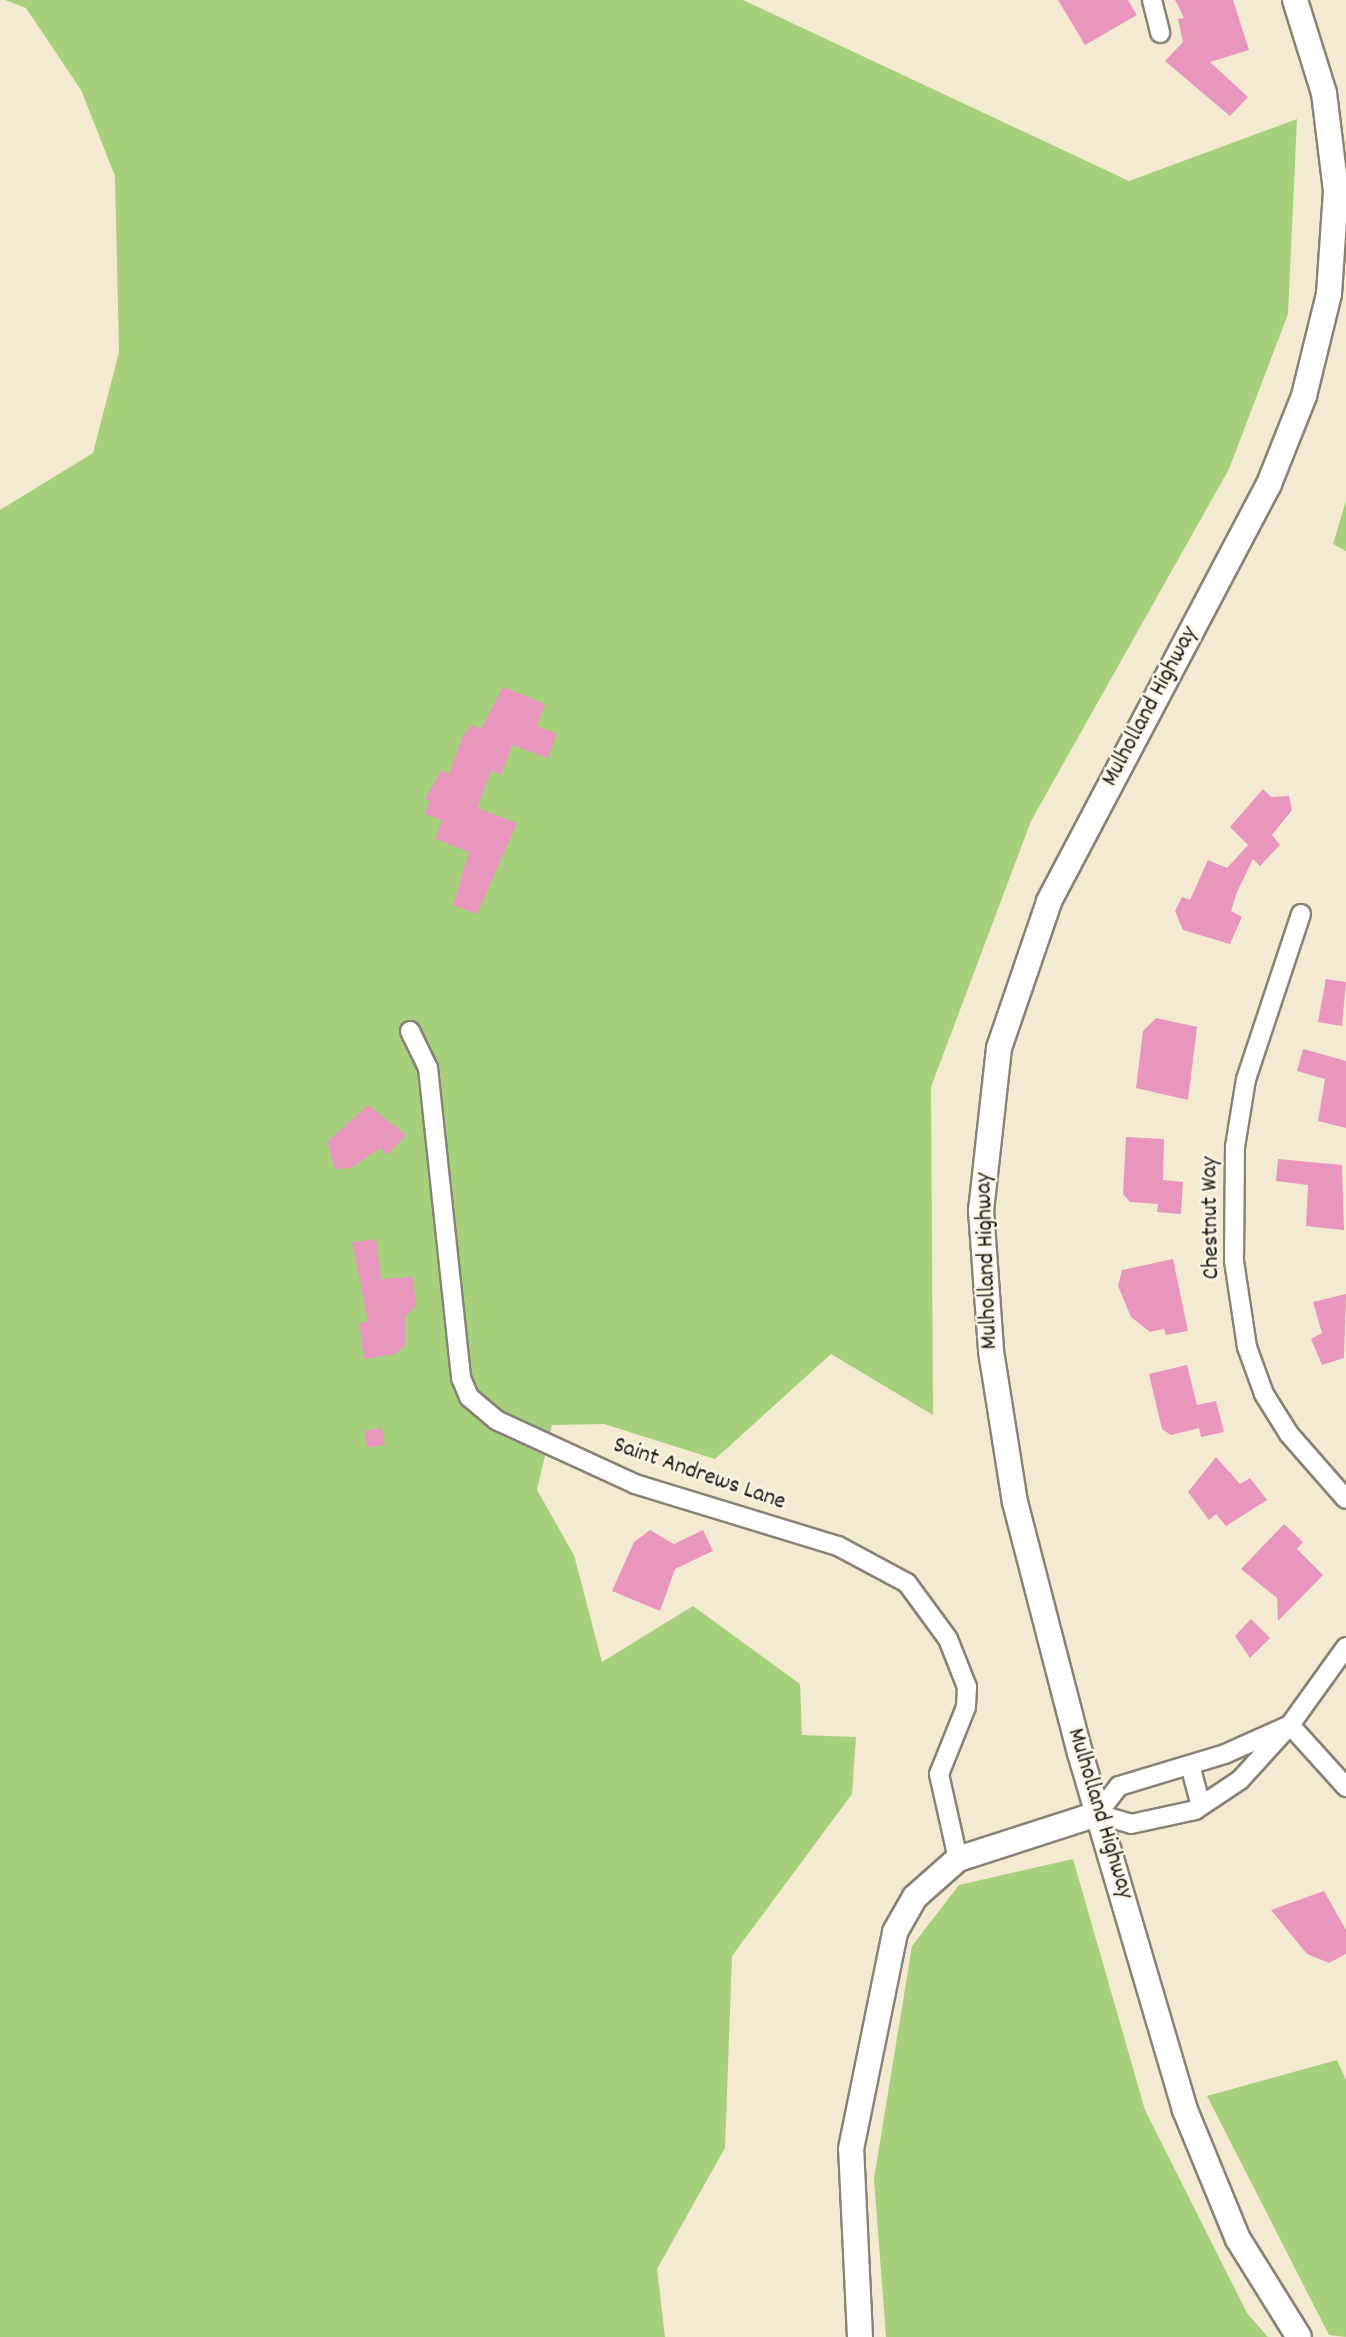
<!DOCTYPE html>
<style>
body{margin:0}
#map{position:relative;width:1346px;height:2337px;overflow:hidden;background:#f3ead1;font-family:Dekko,sans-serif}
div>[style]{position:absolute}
.green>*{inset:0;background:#a6d07b}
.building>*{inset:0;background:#e896be;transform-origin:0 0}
.roads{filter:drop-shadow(2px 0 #888376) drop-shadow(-2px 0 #888376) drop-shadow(0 2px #888376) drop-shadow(0 -2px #888376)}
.street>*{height:18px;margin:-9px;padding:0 9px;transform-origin:9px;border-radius:9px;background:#fff}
.secondary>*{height:24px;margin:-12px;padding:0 12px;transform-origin:12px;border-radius:12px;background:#fff}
span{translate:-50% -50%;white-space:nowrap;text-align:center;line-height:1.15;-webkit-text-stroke:5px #fcf5e5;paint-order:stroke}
.street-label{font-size:24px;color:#1c1c1c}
</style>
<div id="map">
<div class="green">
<div style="clip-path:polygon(5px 0,743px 0,1129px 181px,1297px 119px,1288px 314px,1229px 469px,1031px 821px,931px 1087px,933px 1415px,831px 1354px,715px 1459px,604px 1424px,552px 1425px,537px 1490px,574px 1555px,602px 1662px,693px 1606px,800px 1684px,802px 1735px,856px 1737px,852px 1794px,732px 1956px,725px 2148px,657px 2269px,665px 2337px,0 2337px,0 510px,93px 453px,119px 352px,115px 176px,81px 90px,26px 8px)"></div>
<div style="clip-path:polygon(1346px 501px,1346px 551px,1333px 544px)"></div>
<div style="clip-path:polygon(1073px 1859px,1145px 2110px,1247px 2313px,1268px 2337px,886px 2337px,874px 2179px,912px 1946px,959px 1885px)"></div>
<div style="clip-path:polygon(1337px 2060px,1346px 2080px,1346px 2337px,1329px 2335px,1207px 2096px)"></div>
</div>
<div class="building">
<div style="clip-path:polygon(1058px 0,1128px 0,1137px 15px,1085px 45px)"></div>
<div style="clip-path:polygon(1175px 0,1233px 0,1249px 50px,1210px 62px,1248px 97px,1230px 116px,1165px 61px,1183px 42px,1178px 19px,1184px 18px)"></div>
<div style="clip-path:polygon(503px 687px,545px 704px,537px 726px,557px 734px,548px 758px,512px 745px,501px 775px,491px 771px,477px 808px,517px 823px,477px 914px,453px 905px,469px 852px,435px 839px,442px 820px,425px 814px,430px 801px,425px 799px,441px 771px,449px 774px,463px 736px,472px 725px,481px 729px)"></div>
<div style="clip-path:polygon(1263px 789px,1271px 797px,1289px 796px,1292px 810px,1272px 835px,1280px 845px,1260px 866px,1253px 859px,1237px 892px,1231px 911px,1242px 917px,1230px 944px,1183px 930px,1175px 911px,1182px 897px,1190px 900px,1208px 860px,1227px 868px,1248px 845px,1230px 827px)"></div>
<div style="clip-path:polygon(1326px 979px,1346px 982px,1342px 1026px,1318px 1022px)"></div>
<div style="clip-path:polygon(1156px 1018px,1197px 1027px,1188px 1100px,1136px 1088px,1143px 1031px)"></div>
<div style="clip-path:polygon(1303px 1049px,1346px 1061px,1346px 1128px,1318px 1121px,1325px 1079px,1297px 1071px)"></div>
<div style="clip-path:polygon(368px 1105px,406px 1135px,387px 1155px,380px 1148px,351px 1168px,335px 1169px,327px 1142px)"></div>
<div style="clip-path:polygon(1126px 1137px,1164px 1139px,1163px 1180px,1183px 1182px,1181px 1214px,1157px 1212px,1158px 1204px,1130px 1202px,1123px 1194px)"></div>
<div style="clip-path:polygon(1278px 1159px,1342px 1165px,1344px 1230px,1306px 1226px,1308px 1185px,1276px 1181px)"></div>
<div style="clip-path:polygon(376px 1239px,381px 1279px,413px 1277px,416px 1306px,405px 1316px,405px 1345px,395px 1354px,364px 1359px,359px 1324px,368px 1321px,352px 1242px)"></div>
<div style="clip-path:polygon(1173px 1259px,1188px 1331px,1166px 1335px,1164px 1329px,1150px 1332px,1131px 1317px,1118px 1286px,1122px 1270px)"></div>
<div style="clip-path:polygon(1346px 1294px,1344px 1358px,1322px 1365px,1311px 1339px,1322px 1333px,1313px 1302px)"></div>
<div style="clip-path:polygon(1187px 1365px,1197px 1405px,1216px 1401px,1224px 1432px,1201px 1437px,1199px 1428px,1171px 1435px,1162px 1429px,1149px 1374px)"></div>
<div style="left:382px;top:1428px;width:17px;height:18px;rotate:80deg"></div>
<div style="clip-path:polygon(1216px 1457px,1240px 1484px,1250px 1478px,1267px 1500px,1226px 1526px,1216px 1514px,1209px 1520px,1188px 1492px)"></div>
<div style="clip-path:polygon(1284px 1524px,1303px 1542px,1297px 1549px,1323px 1575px,1278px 1621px,1277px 1598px,1241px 1569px)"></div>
<div style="clip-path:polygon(650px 1530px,674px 1544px,703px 1530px,713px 1551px,675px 1569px,660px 1611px,612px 1591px,634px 1542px)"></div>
<div style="clip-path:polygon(1251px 1619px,1270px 1638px,1250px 1658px,1235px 1636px)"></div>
<div style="clip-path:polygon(1324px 1891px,1346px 1930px,1346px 1954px,1329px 1963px,1307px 1954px,1271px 1910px)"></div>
</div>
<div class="roads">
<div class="street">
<div style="left:1152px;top:0;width:34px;rotate:76deg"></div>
<div style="left:1301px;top:914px;width:174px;rotate:108.4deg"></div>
<div style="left:1246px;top:1079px;width:69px;rotate:99.2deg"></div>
<div style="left:1235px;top:1147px;width:114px;rotate:90.5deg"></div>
<div style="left:1234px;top:1261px;width:87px;rotate:81.4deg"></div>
<div style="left:1247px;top:1347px;width:50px;rotate:70.1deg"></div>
<div style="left:1264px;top:1394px;width:47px;rotate:58deg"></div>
<div style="left:1289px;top:1434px;width:86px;rotate:48.8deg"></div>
<div style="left:410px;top:1031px;width:41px;rotate:64.1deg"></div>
<div style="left:428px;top:1068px;width:312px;rotate:83.9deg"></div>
<div style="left:461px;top:1378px;width:21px;rotate:67deg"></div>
<div style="left:469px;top:1397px;width:35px;rotate:40deg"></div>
<div style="left:496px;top:1420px;width:153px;rotate:24.7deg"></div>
<div style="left:635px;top:1484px;width:212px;rotate:17deg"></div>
<div style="left:838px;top:1546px;width:78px;rotate:28.2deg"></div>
<div style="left:907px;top:1583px;width:69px;rotate:53.8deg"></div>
<div style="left:948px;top:1639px;width:52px;rotate:68.4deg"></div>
<div style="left:967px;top:1687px;width:20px;rotate:93deg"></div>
<div style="left:966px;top:1707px;width:72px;rotate:111.9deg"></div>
<div style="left:939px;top:1774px;width:87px;rotate:77.4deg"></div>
<div style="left:1290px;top:1725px;width:71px;rotate:156deg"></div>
<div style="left:1225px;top:1754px;width:111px;rotate:163.2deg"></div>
<div style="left:1119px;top:1786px;width:36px;rotate:128deg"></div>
<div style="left:1097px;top:1814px;width:35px;rotate:16deg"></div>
<div style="left:1131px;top:1824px;width:66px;rotate:-12.3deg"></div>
<div style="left:1195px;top:1810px;width:54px;rotate:-33.7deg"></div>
<div style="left:1240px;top:1780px;width:74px;rotate:-47.7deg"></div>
<div style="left:1290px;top:1725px;width:96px;rotate:-54.3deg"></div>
<div style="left:1290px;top:1725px;width:84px;rotate:47.9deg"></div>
<div style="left:1190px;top:1765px;width:42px;rotate:75deg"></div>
</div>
<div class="secondary">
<div style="left:1295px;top:0;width:97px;rotate:72.7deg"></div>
<div style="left:1324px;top:93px;width:99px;rotate:83deg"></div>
<div style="left:1336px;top:191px;width:103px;rotate:93.9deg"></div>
<div style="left:1329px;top:294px;width:105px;rotate:103.8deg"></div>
<div style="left:1304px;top:396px;width:95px;rotate:111.7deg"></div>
<div style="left:1269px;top:484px;width:472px;rotate:117.8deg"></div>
<div style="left:1049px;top:902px;width:154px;rotate:108.9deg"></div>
<div style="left:999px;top:1048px;width:163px;rotate:96.3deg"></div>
<div style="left:981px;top:1210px;width:141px;rotate:85.9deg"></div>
<div style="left:991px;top:1351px;width:153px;rotate:81deg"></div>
<div style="left:1015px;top:1502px;width:259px;rotate:75.5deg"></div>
<div style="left:1080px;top:1753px;width:372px;rotate:73.6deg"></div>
<div style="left:1185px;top:2110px;width:139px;rotate:67.7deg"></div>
<div style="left:1238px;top:2239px;width:115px;rotate:58.1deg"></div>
<div style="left:860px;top:2337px;width:188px;rotate:-92.7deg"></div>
<div style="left:851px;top:2149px;width:221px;rotate:-78.5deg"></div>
<div style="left:895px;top:1932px;width:40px;rotate:-60.3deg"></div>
<div style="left:915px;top:1897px;width:57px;rotate:-41.5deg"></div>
<div style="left:958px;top:1859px;width:146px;rotate:-17.9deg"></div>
</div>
</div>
<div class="street-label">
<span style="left:1151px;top:707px;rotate:-62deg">Mulholland Highway</span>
<span style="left:1212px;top:1218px;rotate:-91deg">Chestnut Way</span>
<span style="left:988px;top:1261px;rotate:-92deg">Mulholland Highway</span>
<span style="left:699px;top:1475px;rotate:19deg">Saint Andrews Lane</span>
<span style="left:1099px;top:1814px;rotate:73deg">Mulholland Highway</span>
</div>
</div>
